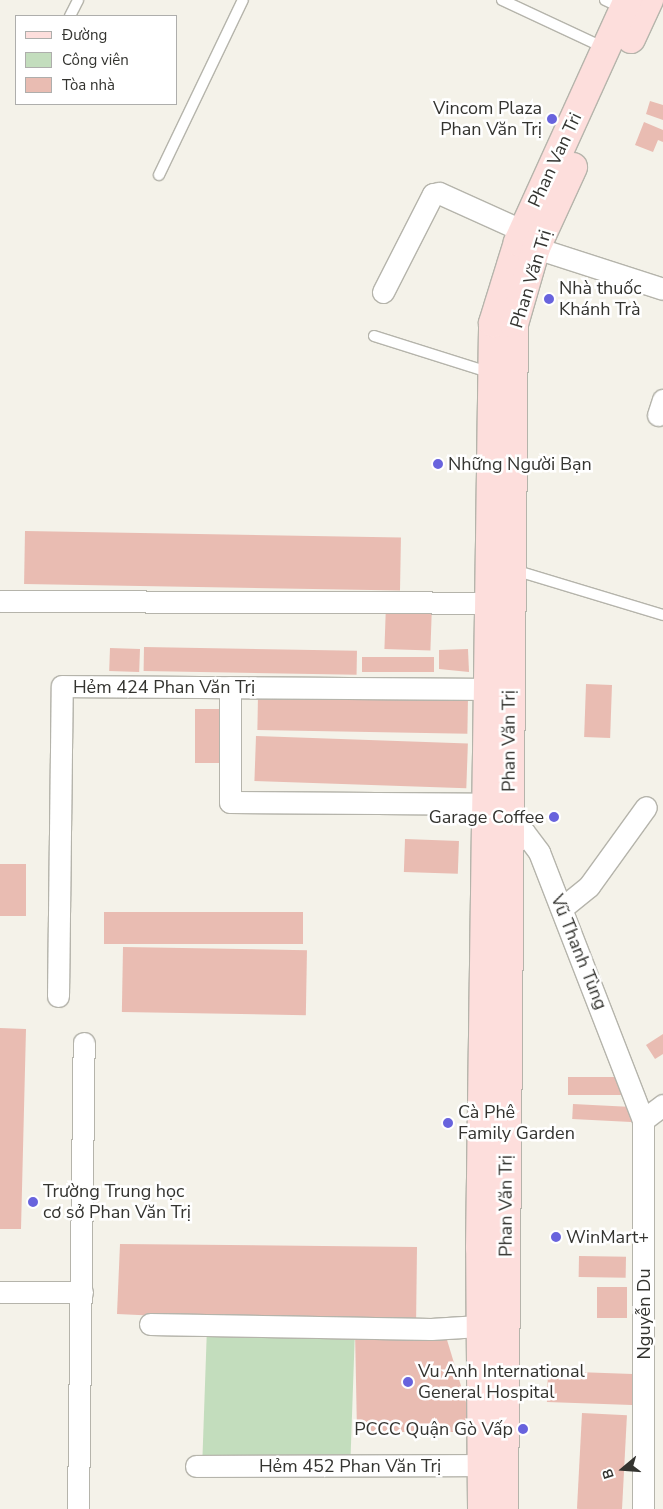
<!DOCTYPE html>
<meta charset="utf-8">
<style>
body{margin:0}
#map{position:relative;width:663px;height:1509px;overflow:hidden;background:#f4f2e9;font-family:"Nunito Sans",sans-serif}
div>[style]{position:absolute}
.green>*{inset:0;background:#c3ddbd;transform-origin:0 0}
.building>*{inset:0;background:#e9bcb2;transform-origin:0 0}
.roads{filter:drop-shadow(1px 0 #b5b4ab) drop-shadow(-1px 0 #b5b4ab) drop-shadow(0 1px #b5b4ab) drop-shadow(0 -1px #b5b4ab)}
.lane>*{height:10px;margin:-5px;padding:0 5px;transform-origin:5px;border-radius:5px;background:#fff}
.street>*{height:21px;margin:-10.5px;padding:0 10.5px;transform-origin:10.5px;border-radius:10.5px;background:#fff}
.secondary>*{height:28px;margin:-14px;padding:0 14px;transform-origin:14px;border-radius:14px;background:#fddedc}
.dots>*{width:14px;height:14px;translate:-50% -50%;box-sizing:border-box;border:2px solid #fff;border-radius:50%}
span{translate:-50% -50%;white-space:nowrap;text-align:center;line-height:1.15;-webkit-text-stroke:5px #fff;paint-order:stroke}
.poi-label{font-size:18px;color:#343430}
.right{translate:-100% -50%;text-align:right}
.left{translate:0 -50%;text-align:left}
.street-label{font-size:18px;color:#343430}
.legend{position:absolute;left:15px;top:15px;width:162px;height:90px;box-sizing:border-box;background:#fff;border:1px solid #aeaeac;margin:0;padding:6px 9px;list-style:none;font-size:15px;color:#343430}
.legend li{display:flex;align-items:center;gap:10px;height:25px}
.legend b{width:25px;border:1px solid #aeaeac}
.north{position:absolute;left:598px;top:1444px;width:50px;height:50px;-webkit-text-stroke:4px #fff;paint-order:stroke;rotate:252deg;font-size:14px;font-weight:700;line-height:20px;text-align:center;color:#343430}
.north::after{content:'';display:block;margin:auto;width:18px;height:22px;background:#343430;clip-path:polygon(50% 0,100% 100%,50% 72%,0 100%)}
</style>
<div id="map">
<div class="green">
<div style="left:207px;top:1327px;width:148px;height:144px;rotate:2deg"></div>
</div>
<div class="building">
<div style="clip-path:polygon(650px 101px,663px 105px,663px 120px,646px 114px)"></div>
<div style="clip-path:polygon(644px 122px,663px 130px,663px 142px,658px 140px,653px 152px,635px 145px)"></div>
<div style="left:25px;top:531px;width:376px;height:53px;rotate:1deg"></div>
<div style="left:386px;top:604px;width:46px;height:45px;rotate:2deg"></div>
<div style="left:144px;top:647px;width:213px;height:24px;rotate:1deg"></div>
<div style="left:110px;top:648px;width:30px;height:23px;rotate:2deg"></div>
<div style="clip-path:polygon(468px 649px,469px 672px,439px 669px,439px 650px)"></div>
<div style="left:362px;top:657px;width:72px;height:15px"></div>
<div style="left:586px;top:684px;width:26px;height:53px;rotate:2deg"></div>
<div style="left:258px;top:695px;width:210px;height:35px;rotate:1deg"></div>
<div style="left:195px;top:709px;width:31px;height:54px"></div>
<div style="left:256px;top:736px;width:212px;height:45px;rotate:2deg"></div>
<div style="left:405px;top:839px;width:54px;height:33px;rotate:2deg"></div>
<div style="left:0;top:864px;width:26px;height:52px"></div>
<div style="left:104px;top:912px;width:199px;height:32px"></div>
<div style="left:123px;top:947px;width:184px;height:65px;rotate:1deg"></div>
<div style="clip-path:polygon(0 1028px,26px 1029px,21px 1229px,0 1229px)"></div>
<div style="clip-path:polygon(663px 1034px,663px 1054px,655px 1059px,646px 1045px)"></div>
<div style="left:624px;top:1077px;width:18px;height:56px;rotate:90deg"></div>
<div style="left:573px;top:1104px;width:59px;height:15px;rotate:3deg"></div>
<div style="clip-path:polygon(120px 1244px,417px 1247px,416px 1328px,117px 1314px)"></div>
<div style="left:579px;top:1256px;width:47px;height:21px;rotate:1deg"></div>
<div style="left:597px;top:1287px;width:30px;height:31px"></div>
<div style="clip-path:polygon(355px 1330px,444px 1330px,475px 1432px,357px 1432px)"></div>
<div style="left:548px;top:1371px;width:92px;height:31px;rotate:2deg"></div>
<div style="left:582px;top:1413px;width:45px;height:96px;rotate:3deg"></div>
</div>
<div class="roads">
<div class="lane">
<div style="left:502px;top:0;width:114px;rotate:25deg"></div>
<div style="left:605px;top:0;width:19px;rotate:25deg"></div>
<div style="left:70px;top:16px;width:18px;rotate:-63deg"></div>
<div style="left:159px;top:175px;width:194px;rotate:-64.4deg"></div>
<div style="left:374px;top:336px;width:123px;rotate:17.5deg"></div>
<div style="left:514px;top:570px;width:156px;rotate:16.8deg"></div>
</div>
<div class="street">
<div style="left:536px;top:248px;width:133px;rotate:17.9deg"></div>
<div style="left:383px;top:292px;width:110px;rotate:-63deg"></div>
<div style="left:433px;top:194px;width:6px;rotate:-9deg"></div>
<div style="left:439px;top:193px;width:92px;rotate:24.3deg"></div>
<div style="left:658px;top:415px;width:16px;rotate:-72deg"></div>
<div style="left:0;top:601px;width:488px;rotate:0.2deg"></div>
<div style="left:230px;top:687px;width:115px;rotate:90deg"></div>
<div style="left:230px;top:802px;width:256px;rotate:0.4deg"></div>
<div style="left:486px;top:804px;width:47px;rotate:36.4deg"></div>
<div style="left:524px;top:832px;width:25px;rotate:53deg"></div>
<div style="left:539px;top:852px;width:287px;rotate:68.8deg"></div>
<div style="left:643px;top:1120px;width:389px;rotate:90deg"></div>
<div style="left:562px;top:908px;width:35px;rotate:-39deg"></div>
<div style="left:589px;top:886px;width:97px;rotate:-54.2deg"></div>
<div style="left:58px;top:996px;width:310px;rotate:-89.3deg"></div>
<div style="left:62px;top:686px;width:424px;rotate:0.4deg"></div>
<div style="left:643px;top:1120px;width:25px;rotate:-37deg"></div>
<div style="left:0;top:1292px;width:82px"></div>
<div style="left:150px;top:1324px;width:281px;rotate:1deg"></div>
<div style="left:431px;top:1329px;width:64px;rotate:-3.6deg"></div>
<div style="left:196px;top:1466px;width:299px;rotate:-0.2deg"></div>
<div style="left:78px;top:1509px;width:466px;rotate:-89.3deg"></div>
</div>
<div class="secondary">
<div style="left:631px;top:39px;width:43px;rotate:-65.2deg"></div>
<div style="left:482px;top:1509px;width:261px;rotate:-90.4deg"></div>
<div style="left:480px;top:1248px;width:925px;rotate:-89.19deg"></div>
<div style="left:493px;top:323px;width:85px;rotate:-72.8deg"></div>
<div style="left:518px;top:242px;width:266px;rotate:-65.6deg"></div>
<div style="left:504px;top:1509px;width:1185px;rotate:-89.52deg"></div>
<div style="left:514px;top:324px;width:79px;rotate:-73.9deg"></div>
<div style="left:536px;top:248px;width:89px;rotate:-65.4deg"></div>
</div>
</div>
<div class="dots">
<div style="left:552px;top:119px;background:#6863dd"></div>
<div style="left:549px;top:299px;background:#6863dd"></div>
<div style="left:438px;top:464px;background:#6863dd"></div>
<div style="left:554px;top:817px;background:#6863dd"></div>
<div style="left:448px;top:1123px;background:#6863dd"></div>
<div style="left:33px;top:1202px;background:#6863dd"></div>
<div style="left:556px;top:1237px;background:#6863dd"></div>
<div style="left:408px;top:1382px;background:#6863dd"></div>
<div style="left:523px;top:1429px;background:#6863dd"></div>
</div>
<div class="poi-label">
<span class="right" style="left:542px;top:119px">Vincom Plaza<br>Phan Văn Trị</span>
<span class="left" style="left:559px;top:299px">Nhà thuốc<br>Khánh Trà</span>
<span class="left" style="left:448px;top:464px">Những Người Bạn</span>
<span class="right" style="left:544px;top:817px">Garage Coffee</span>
<span class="left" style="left:458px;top:1123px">Cà Phê<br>Family Garden</span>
<span class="left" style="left:43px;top:1202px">Trường Trung học<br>cơ sở Phan Văn Trị</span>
<span class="left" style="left:566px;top:1237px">WinMart+</span>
<span class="left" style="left:418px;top:1382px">Vu Anh International<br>General Hospital</span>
<span class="right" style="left:513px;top:1429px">PCCC Quận Gò Vấp</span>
</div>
<div class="street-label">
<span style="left:555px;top:160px;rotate:-65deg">Phan Van Tri</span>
<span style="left:531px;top:279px;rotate:-73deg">Phan Văn Trị</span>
<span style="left:164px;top:687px">Hẻm 424 Phan Văn Trị</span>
<span style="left:509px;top:741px;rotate:-90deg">Phan Văn Trị</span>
<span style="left:579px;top:952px;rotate:68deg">Vũ Thanh Tùng</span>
<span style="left:506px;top:1206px;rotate:-90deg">Phan Văn Trị</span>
<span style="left:644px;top:1314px;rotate:-90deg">Nguyễn Du</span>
<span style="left:350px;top:1466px">Hẻm 452 Phan Văn Trị</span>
</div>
<ul class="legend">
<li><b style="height:6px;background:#fddedc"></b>Đường</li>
<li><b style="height:14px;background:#c3ddbd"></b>Công viên</li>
<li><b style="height:14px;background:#e9bcb2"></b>Tòa nhà</li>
</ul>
<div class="north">B</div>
</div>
